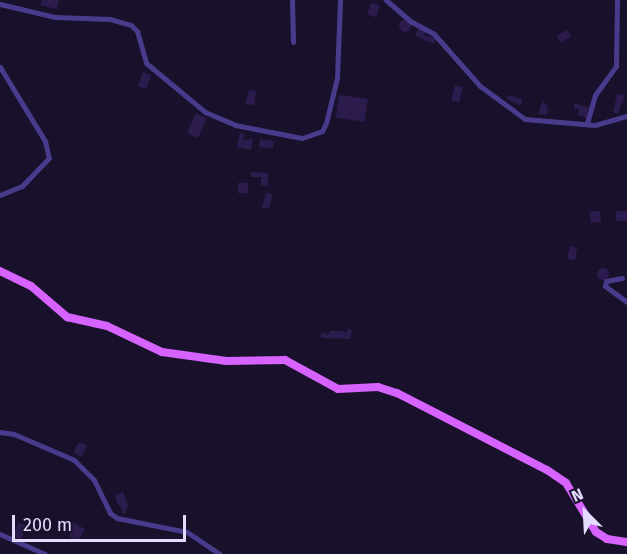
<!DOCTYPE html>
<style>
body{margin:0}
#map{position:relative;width:627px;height:554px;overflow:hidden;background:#19112c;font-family:"Fira Sans",sans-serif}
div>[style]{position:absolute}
.building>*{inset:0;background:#2c1c4e;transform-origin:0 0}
.round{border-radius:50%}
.minor>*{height:5px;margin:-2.5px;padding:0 2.5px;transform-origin:2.5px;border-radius:2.5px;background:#483b8c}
.primary>*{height:8px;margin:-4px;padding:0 4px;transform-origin:4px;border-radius:4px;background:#d763ff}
span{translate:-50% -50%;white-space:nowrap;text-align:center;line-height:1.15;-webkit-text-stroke:4.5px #19112c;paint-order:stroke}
.north{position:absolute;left:555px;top:482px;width:60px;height:60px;-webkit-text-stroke:4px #19112c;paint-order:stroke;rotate:336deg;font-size:16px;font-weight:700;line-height:24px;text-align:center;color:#e4dcff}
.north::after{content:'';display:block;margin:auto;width:21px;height:27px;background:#e4dcff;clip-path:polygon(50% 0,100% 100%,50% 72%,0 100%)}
.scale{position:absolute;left:12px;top:515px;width:174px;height:27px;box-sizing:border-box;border:3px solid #e4dcff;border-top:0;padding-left:8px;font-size:18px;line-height:21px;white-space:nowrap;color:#e4dcff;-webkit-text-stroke:4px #19112c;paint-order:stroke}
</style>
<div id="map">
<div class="building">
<div style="clip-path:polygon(42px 0,59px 0,57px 9px,40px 5px)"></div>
<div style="left:371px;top:3px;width:9px;height:12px;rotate:18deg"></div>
<div class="round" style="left:399px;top:20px;width:12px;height:12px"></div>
<div style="clip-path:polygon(418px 28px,426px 31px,424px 36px,436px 37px,434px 44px,415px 36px)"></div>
<div style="clip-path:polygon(568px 30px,571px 37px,560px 43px,557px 35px)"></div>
<div style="left:143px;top:72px;width:9px;height:15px;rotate:21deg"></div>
<div style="left:455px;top:85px;width:8px;height:16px;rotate:14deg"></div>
<div style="clip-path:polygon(249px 90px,256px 91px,254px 105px,245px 104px)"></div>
<div style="clip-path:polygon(617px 94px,625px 95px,618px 114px,613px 113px)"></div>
<div style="left:339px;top:95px;width:29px;height:23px;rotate:8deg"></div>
<div style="clip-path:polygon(508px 95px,522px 99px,521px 106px,507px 99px)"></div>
<div style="clip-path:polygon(543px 100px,548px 108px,547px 115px,538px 114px)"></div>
<div style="clip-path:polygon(574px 103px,589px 108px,586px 118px,578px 115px,579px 109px,574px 109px)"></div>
<div style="left:196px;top:113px;width:12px;height:22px;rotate:24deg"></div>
<div style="clip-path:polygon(240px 133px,244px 134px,243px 141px,253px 138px,251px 150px,237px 147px)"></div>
<div style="left:260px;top:139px;width:14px;height:8px;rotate:8deg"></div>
<div style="clip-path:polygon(251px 172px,268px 173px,268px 186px,261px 186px,261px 177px,251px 177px)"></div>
<div style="left:238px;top:183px;width:10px;height:10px"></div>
<div style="clip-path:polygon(266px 193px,272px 194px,271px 201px,269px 208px,262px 208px)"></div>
<div style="left:600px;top:211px;width:11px;height:10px;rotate:85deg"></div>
<div style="left:627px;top:211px;width:10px;height:11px;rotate:90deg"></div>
<div style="clip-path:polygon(570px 246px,577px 248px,575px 260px,567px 259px)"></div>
<div class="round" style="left:597px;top:268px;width:12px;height:12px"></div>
<div style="clip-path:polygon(348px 329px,352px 330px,350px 339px,321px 338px,321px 333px,329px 334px,330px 331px,344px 331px,346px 334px)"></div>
<div style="left:79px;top:442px;width:9px;height:12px;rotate:27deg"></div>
<div style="clip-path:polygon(123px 492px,128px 505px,125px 515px,116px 501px,116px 495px)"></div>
<div style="clip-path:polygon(70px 521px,85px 529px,78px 541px,70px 537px)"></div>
<div style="left:18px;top:523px;width:9px;height:14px;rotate:21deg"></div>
</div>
<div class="minor">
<div style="left:292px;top:0;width:42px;rotate:88.6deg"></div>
<div style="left:386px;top:0;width:32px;rotate:41deg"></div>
<div style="left:410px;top:21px;width:27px;rotate:28deg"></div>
<div style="left:434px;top:34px;width:69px;rotate:48.5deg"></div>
<div style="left:480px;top:86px;width:56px;rotate:36.3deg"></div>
<div style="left:525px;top:119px;width:70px;rotate:4.9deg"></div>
<div style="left:595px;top:125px;width:33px;rotate:-16deg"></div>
<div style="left:0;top:4px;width:57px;rotate:13.3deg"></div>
<div style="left:55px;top:17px;width:55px;rotate:2.1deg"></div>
<div style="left:110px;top:19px;width:22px;rotate:16deg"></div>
<div style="left:131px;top:25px;width:8px;rotate:45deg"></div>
<div style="left:137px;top:31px;width:33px;rotate:74deg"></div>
<div style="left:146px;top:63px;width:77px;rotate:39.7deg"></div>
<div style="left:205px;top:112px;width:33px;rotate:23deg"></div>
<div style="left:235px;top:125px;width:68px;rotate:11deg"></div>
<div style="left:302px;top:138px;width:21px;rotate:-19deg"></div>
<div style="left:322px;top:131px;width:9px;rotate:-63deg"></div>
<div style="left:326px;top:123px;width:46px;rotate:-76.3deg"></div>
<div style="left:337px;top:78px;width:78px;rotate:-87.8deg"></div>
<div style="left:0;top:67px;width:87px;rotate:58.7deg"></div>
<div style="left:45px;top:141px;width:17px;rotate:77deg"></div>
<div style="left:49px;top:158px;width:39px;rotate:134deg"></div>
<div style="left:22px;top:186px;width:24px;rotate:158deg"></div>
<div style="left:587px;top:123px;width:29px;rotate:-74deg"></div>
<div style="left:595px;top:95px;width:36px;rotate:-54deg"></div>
<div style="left:616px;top:66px;width:66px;rotate:-89.1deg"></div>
<div style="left:622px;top:278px;width:16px;rotate:169deg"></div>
<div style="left:606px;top:281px;width:5px;rotate:101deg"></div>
<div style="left:605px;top:286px;width:27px;rotate:36deg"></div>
<div style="left:0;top:432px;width:14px;rotate:8deg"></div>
<div style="left:14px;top:434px;width:65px;rotate:23.4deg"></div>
<div style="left:74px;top:460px;width:28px;rotate:45deg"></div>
<div style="left:94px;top:480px;width:37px;rotate:64deg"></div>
<div style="left:110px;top:513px;width:9px;rotate:36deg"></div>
<div style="left:117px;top:518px;width:71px;rotate:11.3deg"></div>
<div style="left:187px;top:532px;width:40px;rotate:34deg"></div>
<div style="left:0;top:534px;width:49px;rotate:24deg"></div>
</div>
<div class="primary">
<div style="left:0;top:271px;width:34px;rotate:26deg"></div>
<div style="left:31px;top:286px;width:48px;rotate:40.7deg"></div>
<div style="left:67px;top:317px;width:41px;rotate:12.7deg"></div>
<div style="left:107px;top:326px;width:61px;rotate:25.3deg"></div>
<div style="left:162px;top:352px;width:65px;rotate:8deg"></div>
<div style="left:226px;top:361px;width:59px;rotate:-1deg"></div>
<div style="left:285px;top:360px;width:60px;rotate:28.7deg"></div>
<div style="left:338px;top:389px;width:40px;rotate:-2.9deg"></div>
<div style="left:378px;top:387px;width:20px;rotate:18deg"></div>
<div style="left:397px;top:393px;width:169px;rotate:27.2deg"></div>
<div style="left:547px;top:470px;width:23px;rotate:34deg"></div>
<div style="left:566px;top:483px;width:57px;rotate:58.5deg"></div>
<div style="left:596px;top:532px;width:13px;rotate:32deg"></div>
<div style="left:607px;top:539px;width:20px;rotate:9deg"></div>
</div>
<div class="north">N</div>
<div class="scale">200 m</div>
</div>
